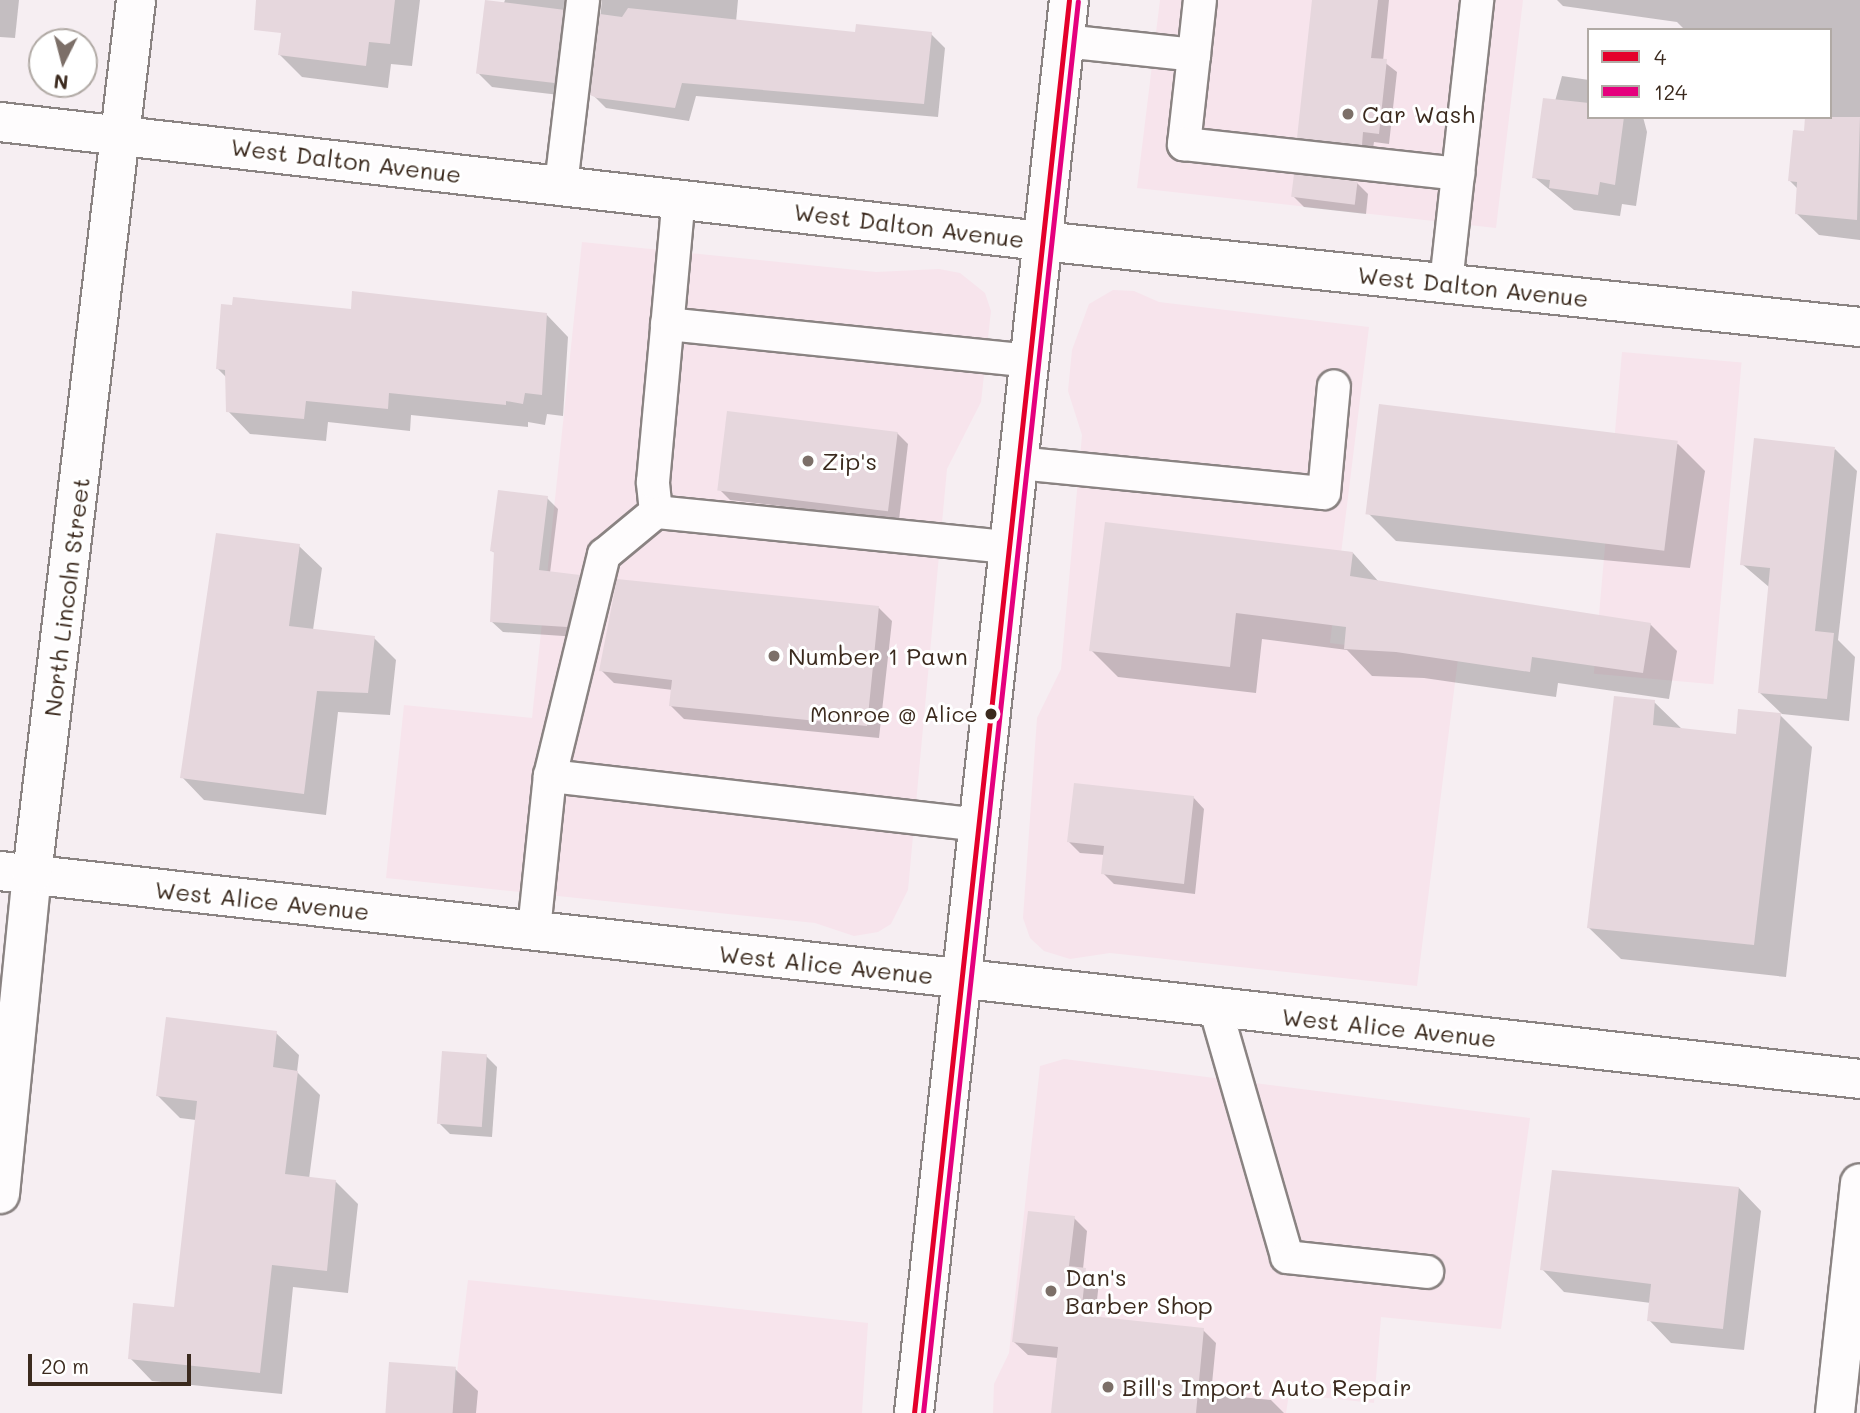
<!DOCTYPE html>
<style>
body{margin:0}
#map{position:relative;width:1860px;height:1413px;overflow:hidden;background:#f6eef2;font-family:Mali,sans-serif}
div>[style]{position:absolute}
.built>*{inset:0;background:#f7e4ec;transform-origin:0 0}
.shadow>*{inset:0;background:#0003}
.building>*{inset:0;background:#e6d7dd;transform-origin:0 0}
.roads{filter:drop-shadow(2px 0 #8a8382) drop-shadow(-2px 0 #8a8382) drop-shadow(0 2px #8a8382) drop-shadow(0 -2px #8a8382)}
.lane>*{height:32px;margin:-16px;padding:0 16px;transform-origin:16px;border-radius:16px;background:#fefcfd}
.street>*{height:38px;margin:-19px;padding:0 19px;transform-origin:19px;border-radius:19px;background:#fefcfd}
.secondary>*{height:38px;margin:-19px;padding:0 19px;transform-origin:19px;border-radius:19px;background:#fefcfd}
.bus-1>*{height:5px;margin:-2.5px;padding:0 2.5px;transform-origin:2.5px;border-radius:2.5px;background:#e4002b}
.bus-2>*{height:5px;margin:-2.5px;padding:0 2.5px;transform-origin:2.5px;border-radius:2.5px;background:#e5007d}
.dots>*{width:19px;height:19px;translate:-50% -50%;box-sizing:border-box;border:4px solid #fff;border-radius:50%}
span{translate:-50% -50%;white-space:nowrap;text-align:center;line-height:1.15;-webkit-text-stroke:6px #fff;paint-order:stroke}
.bus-label{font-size:22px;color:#3b2a1e}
.right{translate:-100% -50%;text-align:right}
.poi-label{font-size:24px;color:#3b2a1e}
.left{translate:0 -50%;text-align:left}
.street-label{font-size:24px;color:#3b2a1e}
.legend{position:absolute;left:1587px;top:28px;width:245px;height:91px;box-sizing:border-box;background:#fff;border:2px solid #b1aaa5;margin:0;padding:9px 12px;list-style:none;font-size:21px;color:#3b2a1e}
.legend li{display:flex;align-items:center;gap:14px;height:35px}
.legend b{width:35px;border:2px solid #b1aaa5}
.north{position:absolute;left:28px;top:28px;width:70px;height:70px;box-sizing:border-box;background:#fff;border:2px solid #b1aaa5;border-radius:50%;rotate:186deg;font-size:19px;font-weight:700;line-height:28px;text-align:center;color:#3b2a1e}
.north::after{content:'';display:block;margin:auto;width:24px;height:32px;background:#7c6f68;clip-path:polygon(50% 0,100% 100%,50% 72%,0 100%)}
.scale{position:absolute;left:28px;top:1354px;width:163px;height:32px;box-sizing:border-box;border:4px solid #3b2a1e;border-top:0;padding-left:9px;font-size:21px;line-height:24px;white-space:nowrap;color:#3b2a1e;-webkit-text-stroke:5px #fff;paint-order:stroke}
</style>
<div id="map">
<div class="built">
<div style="clip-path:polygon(1160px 0,1523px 0,1496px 228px,1137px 188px)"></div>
<div style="clip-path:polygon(582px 242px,876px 272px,939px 269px,960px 273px,985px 293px,991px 311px,981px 402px,947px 469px,908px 890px,891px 924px,878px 932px,854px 936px,815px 923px,386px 878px,404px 705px,532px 718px)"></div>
<div style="clip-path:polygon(1113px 290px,1134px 291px,1159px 302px,1369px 327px,1330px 643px,1458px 659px,1417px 986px,1110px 953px,1070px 959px,1044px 951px,1030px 938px,1023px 918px,1037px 718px,1061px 669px,1082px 435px,1068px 391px,1072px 350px,1089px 304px)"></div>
<div style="left:1622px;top:352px;width:120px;height:323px;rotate:5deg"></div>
<div style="clip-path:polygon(1064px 1059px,1530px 1118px,1501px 1329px,1381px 1317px,1374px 1403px,1289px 1394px,1286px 1413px,993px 1413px,994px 1384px,1009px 1353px,1040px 1066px)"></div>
<div style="clip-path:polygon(468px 1280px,868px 1323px,862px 1413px,452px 1413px)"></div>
</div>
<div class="shadow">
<div style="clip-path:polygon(0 0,19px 0,15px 38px,0 37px)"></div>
<div style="clip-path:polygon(286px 0,420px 0,412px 66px,391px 64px,388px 88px,302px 77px,279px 54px)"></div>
<div style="clip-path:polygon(505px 0,588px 0,568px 96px,492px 87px,478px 73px)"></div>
<div style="clip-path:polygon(602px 0,738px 0,736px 22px,857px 34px,931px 34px,945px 48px,938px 117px,696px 96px,689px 121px,606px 108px,592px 94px)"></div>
<div style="clip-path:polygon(1313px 0,1389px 0,1383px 61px,1397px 72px,1389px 144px,1374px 142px,1372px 155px,1310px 148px,1299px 137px)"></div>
<div style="clip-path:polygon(1557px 0,1860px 0,1860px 240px,1819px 235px,1796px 213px,1798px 189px,1789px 180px,1805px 133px,1830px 117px,1830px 30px,1684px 29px,1677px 22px,1563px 6px)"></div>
<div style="clip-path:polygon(1562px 76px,1589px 80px,1589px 117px,1643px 117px,1647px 132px,1636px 206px,1622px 204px,1620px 216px,1574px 210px,1534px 177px)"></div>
<div style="clip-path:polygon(1357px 183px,1368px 194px,1366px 214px,1304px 207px,1293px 196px)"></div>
<div style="clip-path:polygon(352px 311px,546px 314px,568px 337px,563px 416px,547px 414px,545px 425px,528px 422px,528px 427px,411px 415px,410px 431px,328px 422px,326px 441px,250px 434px,228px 411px,227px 378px,218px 369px)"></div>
<div style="clip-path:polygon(897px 433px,908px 444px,899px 520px,730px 500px,719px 489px)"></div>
<div style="clip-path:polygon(1678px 444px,1705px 471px,1690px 568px,1396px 541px,1368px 513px)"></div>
<div style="clip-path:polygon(1835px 449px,1857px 471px,1838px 640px,1855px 657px,1849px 721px,1782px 714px,1759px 692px,1769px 587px,1742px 564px)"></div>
<div style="clip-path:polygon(547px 498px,558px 509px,550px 573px,579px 577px,590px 588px,578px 637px,503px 632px,491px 621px,496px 554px,492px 551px)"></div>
<div style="clip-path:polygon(299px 546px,322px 568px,313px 630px,374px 638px,396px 660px,390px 715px,338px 712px,326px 815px,204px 800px,182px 777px)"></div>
<div style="clip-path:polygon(1353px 553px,1379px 582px,1650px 624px,1677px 651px,1669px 699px,1558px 683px,1556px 697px,1424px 678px,1372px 676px,1347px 650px,1262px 639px,1256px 693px,1118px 677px,1091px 650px)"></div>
<div style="clip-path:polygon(879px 608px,892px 621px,879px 738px,684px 719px,671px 706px,673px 690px,614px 683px,601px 670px)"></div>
<div style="clip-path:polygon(1654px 702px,1683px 730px,1737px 736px,1780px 715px,1812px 747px,1786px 977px,1621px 959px,1588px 927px)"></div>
<div style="clip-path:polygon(1193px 797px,1204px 809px,1195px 894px,1114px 884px,1103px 873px,1105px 855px,1080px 853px,1069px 842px)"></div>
<div style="clip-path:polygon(276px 1033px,299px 1055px,297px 1072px,320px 1095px,309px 1179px,335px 1181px,358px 1204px,348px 1293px,293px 1287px,282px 1394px,152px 1381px,130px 1358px,175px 1309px,196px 1120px,180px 1118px,158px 1096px)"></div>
<div style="clip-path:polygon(486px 1056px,497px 1067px,492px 1137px,450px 1134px,439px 1123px)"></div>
<div style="clip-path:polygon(1739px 1188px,1761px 1211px,1744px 1350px,1671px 1343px,1649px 1320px,1651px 1303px,1564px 1292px,1542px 1269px)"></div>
<div style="clip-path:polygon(1074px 1218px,1087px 1231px,1083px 1269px,1099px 1282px,1095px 1318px,1203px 1330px,1216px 1343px,1211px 1394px,1271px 1400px,1284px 1413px,1053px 1413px,1058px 1358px,1028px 1355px,1014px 1342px)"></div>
<div style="clip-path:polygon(455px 1369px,478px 1391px,476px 1413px,386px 1413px)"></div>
</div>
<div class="building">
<div style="clip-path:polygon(256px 0,395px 0,390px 44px,369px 42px,366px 66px,278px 55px,281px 33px,254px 30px)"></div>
<div style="left:485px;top:0;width:79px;height:74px;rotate:7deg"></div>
<div style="clip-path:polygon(1312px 0,1378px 0,1371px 58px,1387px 59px,1379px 134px,1363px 132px,1362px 145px,1297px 138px)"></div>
<div style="clip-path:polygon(628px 8px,855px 32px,856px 24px,932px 32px,924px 104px,682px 83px,675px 108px,597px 98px,590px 95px,600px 14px,622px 17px)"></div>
<div style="clip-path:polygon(1543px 98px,1589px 103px,1589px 117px,1624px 117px,1615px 185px,1600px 182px,1598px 195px,1549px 188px,1550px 180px,1532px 178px)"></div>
<div style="clip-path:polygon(1805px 117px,1860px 117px,1857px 220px,1795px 214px,1797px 182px,1788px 181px,1793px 130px,1804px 131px)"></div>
<div style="left:1294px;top:174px;width:64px;height:23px;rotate:7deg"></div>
<div style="clip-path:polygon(352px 291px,547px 313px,542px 395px,525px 393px,523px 404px,506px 401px,506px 405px,389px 393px,388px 409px,306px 401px,304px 419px,226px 412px,225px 370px,216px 369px,221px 304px,232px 305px,233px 297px,351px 309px)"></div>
<div style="left:1379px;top:404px;width:301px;height:111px;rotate:7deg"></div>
<div style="left:727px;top:411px;width:172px;height:80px;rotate:7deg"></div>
<div style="clip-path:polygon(1754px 438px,1835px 447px,1815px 631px,1834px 633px,1827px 699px,1758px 693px,1770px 568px,1740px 565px)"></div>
<div style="clip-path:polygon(498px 490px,548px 496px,539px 570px,580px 575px,567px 627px,490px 622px,494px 552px,490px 551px)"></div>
<div style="clip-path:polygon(1105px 522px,1353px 552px,1350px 576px,1651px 623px,1643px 673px,1532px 657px,1530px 672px,1396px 652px,1344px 649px,1346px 627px,1236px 613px,1230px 667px,1089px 651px)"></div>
<div style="clip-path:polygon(216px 533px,300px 544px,289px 626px,375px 636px,368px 693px,317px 691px,304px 794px,180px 778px)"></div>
<div style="clip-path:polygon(617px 579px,879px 606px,867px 726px,669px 706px,672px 680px,599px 671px)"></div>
<div style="clip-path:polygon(1614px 696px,1655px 700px,1653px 725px,1736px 734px,1738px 709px,1781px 713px,1754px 945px,1587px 928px)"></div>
<div style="clip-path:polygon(1074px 783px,1194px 796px,1184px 884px,1101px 874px,1104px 846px,1067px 842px)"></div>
<div style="clip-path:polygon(166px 1017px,277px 1031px,273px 1067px,298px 1071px,285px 1174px,336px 1180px,327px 1271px,272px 1265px,260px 1373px,128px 1359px,133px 1303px,174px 1307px,197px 1101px,156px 1096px)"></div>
<div style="left:442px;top:1051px;width:45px;height:73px;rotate:4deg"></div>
<div style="clip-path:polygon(1552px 1170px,1739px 1187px,1723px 1329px,1647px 1321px,1651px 1284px,1540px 1270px)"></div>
<div style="clip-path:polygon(1028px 1211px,1075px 1216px,1069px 1266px,1086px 1268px,1081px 1315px,1204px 1328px,1196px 1413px,1051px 1413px,1058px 1347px,1012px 1342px)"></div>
<div style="left:389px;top:1362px;width:67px;height:51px;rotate:4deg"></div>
</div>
<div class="roads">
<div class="lane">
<div style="left:1064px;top:41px;width:131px;rotate:6.1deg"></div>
<div style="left:1194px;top:55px;width:55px;rotate:-83.8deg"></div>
<div style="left:1194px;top:55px;width:90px;rotate:96.4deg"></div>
<div style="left:1184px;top:144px;width:276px;rotate:6.2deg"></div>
<div style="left:561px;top:185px;width:186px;rotate:-83.2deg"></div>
<div style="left:1446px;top:283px;width:285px;rotate:-83.7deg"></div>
<div style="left:667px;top:324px;width:364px;rotate:5.8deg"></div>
<div style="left:1017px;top:463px;width:308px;rotate:5.6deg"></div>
<div style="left:1324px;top:493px;width:107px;rotate:-84.7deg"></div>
<div style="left:656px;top:512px;width:355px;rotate:5.7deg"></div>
<div style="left:550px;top:776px;width:228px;rotate:-76.3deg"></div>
<div style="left:604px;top:555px;width:67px;rotate:-39.6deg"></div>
<div style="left:656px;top:512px;width:30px;rotate:-96deg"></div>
<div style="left:653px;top:482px;width:285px;rotate:-84.8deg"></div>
<div style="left:534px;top:930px;width:155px;rotate:-84.1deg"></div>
<div style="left:550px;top:776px;width:431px;rotate:6.5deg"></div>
<div style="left:1215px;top:1007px;width:260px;rotate:73.9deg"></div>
<div style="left:1287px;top:1257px;width:141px;rotate:6.1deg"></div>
</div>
<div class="street">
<div style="left:0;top:122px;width:1049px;rotate:6.52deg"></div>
<div style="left:1042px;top:241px;width:823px;rotate:6deg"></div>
<div style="left:0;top:871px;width:1872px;rotate:6.38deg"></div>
<div style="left:0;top:1194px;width:322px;rotate:-84.3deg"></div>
<div style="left:32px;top:874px;width:880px;rotate:-83.21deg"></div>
<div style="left:1835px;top:1413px;width:231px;rotate:-83.8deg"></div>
</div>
<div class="secondary">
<div style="left:914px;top:1413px;width:1421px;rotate:-83.74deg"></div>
</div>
</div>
<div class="bus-1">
<div style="left:914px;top:1413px;width:1421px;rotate:-83.74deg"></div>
</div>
<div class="bus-2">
<div style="left:923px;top:1413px;width:1420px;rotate:-83.74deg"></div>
</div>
<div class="dots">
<div style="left:1348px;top:114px;background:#7c6f68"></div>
<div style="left:808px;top:461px;background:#7c6f68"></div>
<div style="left:774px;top:656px;background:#7c6f68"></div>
<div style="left:991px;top:714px;background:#3b2a1e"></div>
<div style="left:1051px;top:1291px;background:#7c6f68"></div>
<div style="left:1108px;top:1387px;background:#7c6f68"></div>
</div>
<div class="bus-label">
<span class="right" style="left:978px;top:714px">Monroe @ Alice</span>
</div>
<div class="poi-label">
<span class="left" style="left:1362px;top:114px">Car Wash</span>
<span class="left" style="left:822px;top:461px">Zip's</span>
<span class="left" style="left:788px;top:656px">Number 1 Pawn</span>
<span class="left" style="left:1065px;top:1291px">Dan's<br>Barber Shop</span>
<span class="left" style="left:1122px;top:1387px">Bill's Import Auto Repair</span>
</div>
<div class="street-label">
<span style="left:346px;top:160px;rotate:7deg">West Dalton Avenue</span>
<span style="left:909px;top:225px;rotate:7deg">West Dalton Avenue</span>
<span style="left:1473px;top:286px;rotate:6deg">West Dalton Avenue</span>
<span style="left:66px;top:597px;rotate:-83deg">North Lincoln Street</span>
<span style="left:262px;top:900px;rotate:6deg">West Alice Avenue</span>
<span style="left:826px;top:964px;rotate:6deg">West Alice Avenue</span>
<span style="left:1389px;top:1027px;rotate:6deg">West Alice Avenue</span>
</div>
<ul class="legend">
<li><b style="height:9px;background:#e4002b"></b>4</li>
<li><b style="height:9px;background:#e5007d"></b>124</li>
</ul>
<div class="north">N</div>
<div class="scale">20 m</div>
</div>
